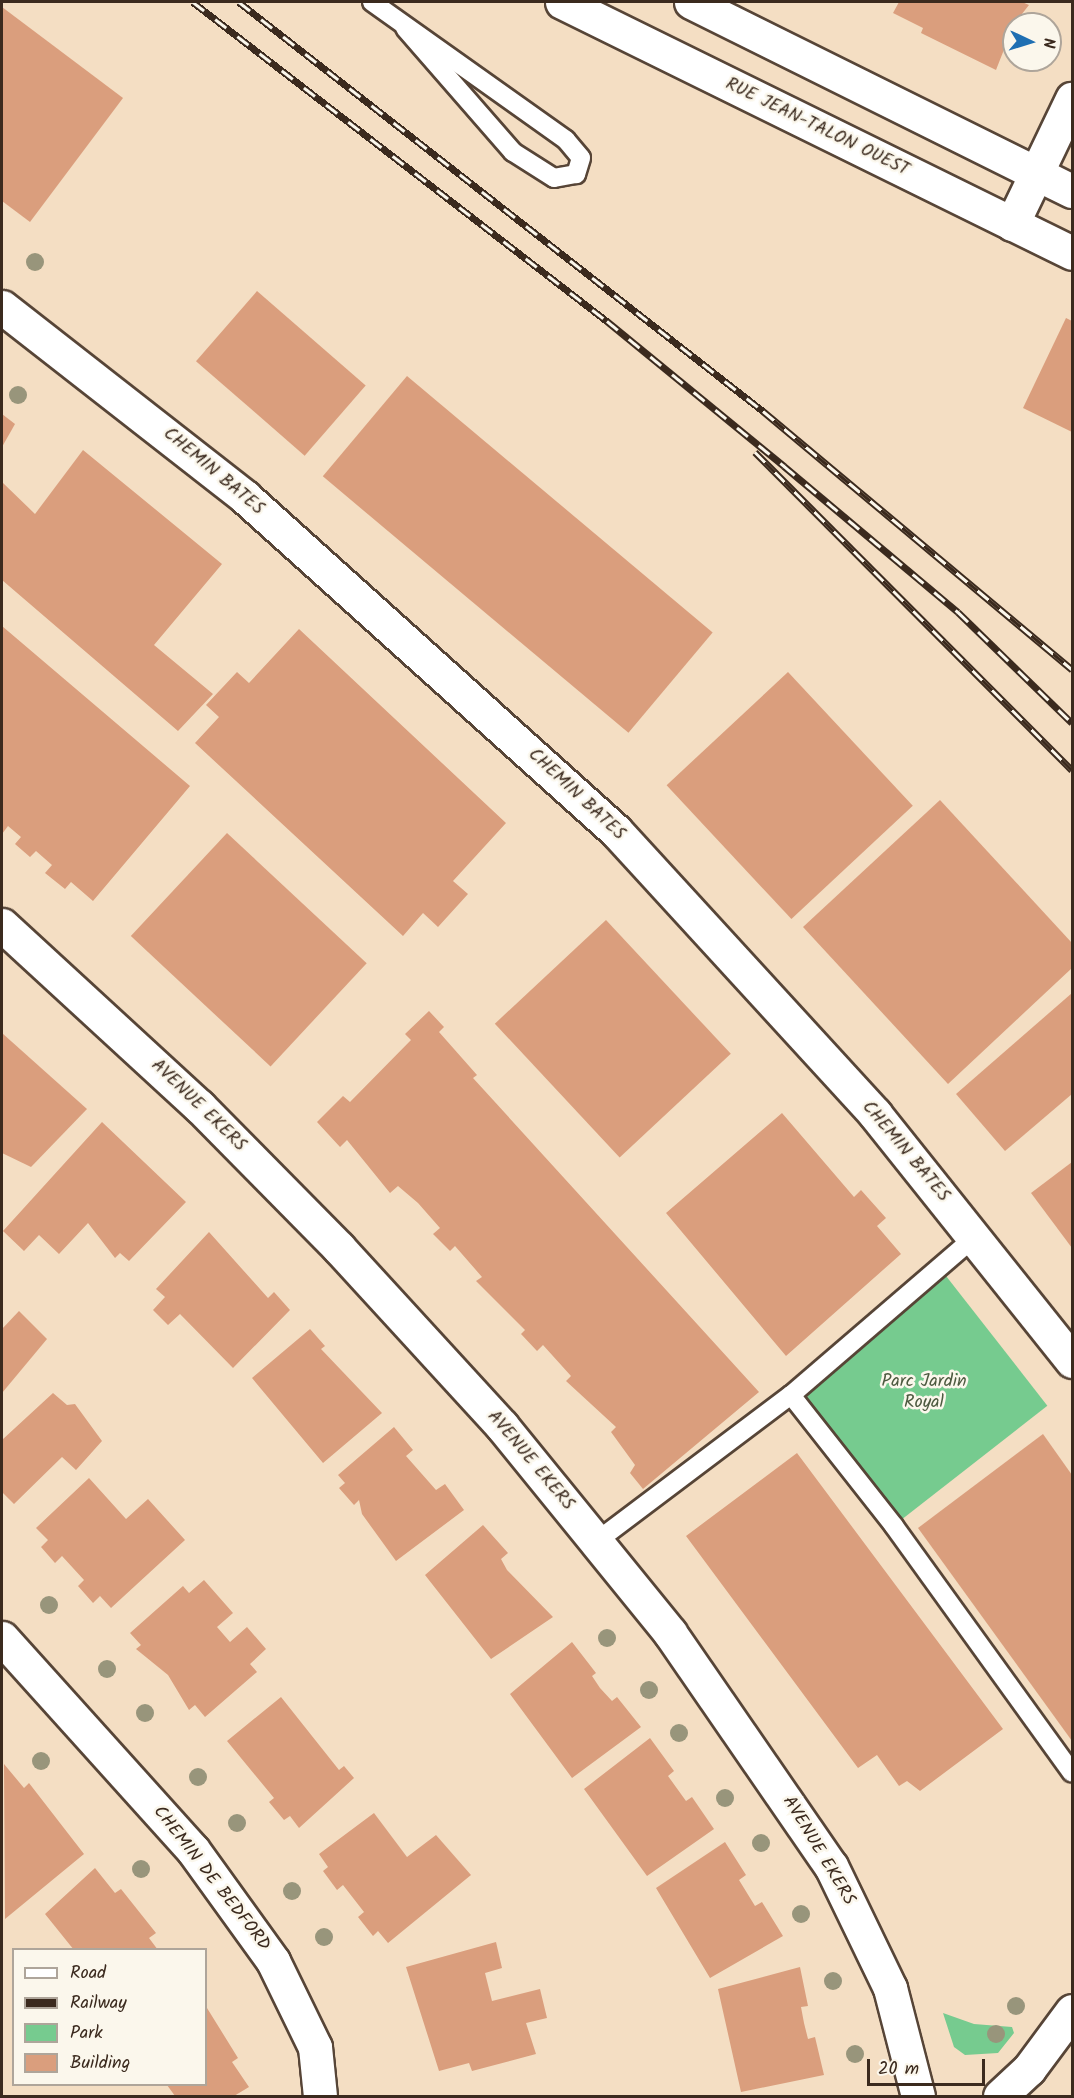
<!DOCTYPE html>
<style>
body{margin:0}
#map{position:relative;width:1074px;height:2098px;overflow:hidden;background:#f4dec3;font-family:Kalam,sans-serif}
div>[style]{position:absolute}
.green>*{inset:0;background:#76cb8f;transform-origin:0 0}
.building>*{inset:0;background:#da9e7d;transform-origin:0 0}
.roads{filter:drop-shadow(2px 0 #574537) drop-shadow(-2px 0 #574537) drop-shadow(0 2px #574537) drop-shadow(0 -2px #574537)}
.lane>*{height:18px;margin:-9px;padding:0 9px;transform-origin:9px;border-radius:9px;background:#fff}
.street>*{height:33px;margin:-16.5px;padding:0 16.5px;transform-origin:16.5px;border-radius:16.5px;background:#fff}
.secondary>*{height:33px;margin:-16.5px;padding:0 16.5px;transform-origin:16.5px;border-radius:16.5px;background:#fff}
.rail>*{height:7px;margin-top:-3.5px;transform-origin:0;background:repeating-linear-gradient(90deg,#fbf7ec 0 14px,#3b2a1e 0 28px);box-sizing:border-box;border-block:2px solid #3b2a1e}
.trees>*{width:18px;height:18px;margin:-9px;border-radius:50%;background:#98957b}
span{translate:-50% -50%;white-space:nowrap;text-align:center;line-height:1.15;-webkit-text-stroke:5px #fbf7ec;paint-order:stroke}
.street-label{font-size:18px;color:#3b2a1e}
.park-label{font-size:18px;color:#4d5a40}
.frame{position:absolute;inset:0;border:3px solid #3b2a1e;pointer-events:none}
.legend{position:absolute;left:12px;top:1948px;width:195px;height:138px;box-sizing:border-box;background:#fbf7ec;border:2px solid #aea59a;margin:0;padding:8px 10px;list-style:none;font-size:18px;color:#3b2a1e}
.legend li{display:flex;align-items:center;gap:12px;height:30px}
.legend b{width:30px;border:2px solid #aea59a}
.north{position:absolute;left:1002px;top:12px;width:60px;height:60px;box-sizing:border-box;background:#fbf7ec;border:2px solid #aea59a;border-radius:50%;rotate:94deg;font-size:16px;font-weight:700;line-height:24px;text-align:center;color:#3b2a1e}
.north::after{content:'';display:block;margin:auto;width:21px;height:27px;background:#1f6fb2;clip-path:polygon(50% 0,100% 100%,50% 72%,0 100%)}
.scale{position:absolute;left:867px;top:2059px;width:118px;height:27px;box-sizing:border-box;border:3px solid #3b2a1e;border-top:0;padding-left:8px;font-size:18px;line-height:21px;white-space:nowrap;color:#3b2a1e;-webkit-text-stroke:4px #fbf7ec;paint-order:stroke}
</style>
<div id="map">
<div class="green">
<div style="left:939px;top:1267px;width:176px;height:196px;rotate:52deg"></div>
<div style="clip-path:polygon(943px 2013px,974px 2024px,1012px 2027px,1014px 2033px,998px 2053px,965px 2055px,954px 2047px)"></div>
</div>
<div class="building">
<div style="clip-path:polygon(899px 2px,1022px 2px,1029px 5px,1014px 24px,996px 70px,921px 33px,923px 28px,893px 13px)"></div>
<div style="clip-path:polygon(2px 7px,123px 98px,30px 222px,2px 201px)"></div>
<div style="left:257px;top:291px;width:144px;height:93px;rotate:41deg"></div>
<div style="clip-path:polygon(1066px 318px,1072px 321px,1072px 432px,1023px 408px)"></div>
<div style="left:407px;top:376px;width:399px;height:131px;rotate:40deg"></div>
<div style="clip-path:polygon(2px 414px,15px 424px,2px 447px)"></div>
<div style="clip-path:polygon(83px 450px,222px 564px,154px 645px,213px 694px,178px 731px,2px 580px,2px 482px,35px 514px)"></div>
<div style="clip-path:polygon(2px 626px,190px 786px,93px 901px,71px 882px,65px 889px,45px 873px,52px 865px,36px 851px,30px 857px,15px 844px,21px 837px,8px 826px,2px 834px)"></div>
<div style="clip-path:polygon(299px 629px,506px 823px,453px 881px,468px 894px,438px 927px,423px 913px,403px 936px,195px 743px,219px 717px,206px 705px,237px 672px,249px 683px)"></div>
<div style="left:788px;top:672px;width:183px;height:166px;rotate:47deg"></div>
<div style="clip-path:polygon(940px 800px,1072px 943px,1072px 968px,948px 1084px,803px 927px)"></div>
<div style="left:227px;top:833px;width:191px;height:141px;rotate:43deg"></div>
<div style="left:606px;top:920px;width:183px;height:152px;rotate:47deg"></div>
<div style="clip-path:polygon(1072px 993px,1072px 1094px,1005px 1151px,956px 1094px)"></div>
<div style="clip-path:polygon(429px 1011px,444px 1027px,439px 1032px,477px 1075px,473px 1078px,759px 1392px,643px 1489px,630px 1473px,635px 1465px,611px 1432px,616px 1427px,566px 1381px,571px 1376px,543px 1345px,537px 1351px,521px 1334px,525px 1330px,476px 1281px,482px 1277px,455px 1246px,450px 1251px,433px 1234px,440px 1228px,418px 1203px,398px 1186px,390px 1193px,347px 1140px,340px 1147px,317px 1122px,343px 1096px,350px 1102px,411px 1040px,405px 1034px)"></div>
<div style="clip-path:polygon(2px 1033px,87px 1109px,31px 1167px,2px 1153px)"></div>
<div style="clip-path:polygon(782px 1113px,854px 1197px,861px 1190px,886px 1218px,877px 1226px,901px 1254px,786px 1356px,666px 1213px)"></div>
<div style="clip-path:polygon(102px 1122px,186px 1202px,129px 1261px,120px 1253px,115px 1258px,88px 1223px,59px 1254px,39px 1235px,24px 1251px,3px 1231px)"></div>
<div style="clip-path:polygon(1072px 1162px,1072px 1248px,1031px 1193px)"></div>
<div style="clip-path:polygon(209px 1232px,268px 1298px,274px 1292px,290px 1310px,233px 1368px,180px 1314px,168px 1325px,153px 1310px,165px 1297px,156px 1289px)"></div>
<div style="clip-path:polygon(19px 1311px,47px 1339px,2px 1393px,2px 1329px)"></div>
<div style="clip-path:polygon(310px 1329px,325px 1346px,321px 1349px,382px 1413px,323px 1463px,252px 1378px)"></div>
<div style="clip-path:polygon(53px 1393px,67px 1405px,75px 1404px,102px 1441px,76px 1470px,62px 1457px,14px 1504px,2px 1492px,2px 1440px)"></div>
<div style="clip-path:polygon(394px 1427px,413px 1450px,406px 1456px,436px 1490px,445px 1484px,464px 1510px,396px 1561px,362px 1514px,359px 1500px,354px 1505px,339px 1488px,345px 1483px,338px 1475px)"></div>
<div style="clip-path:polygon(1043px 1434px,1072px 1475px,1072px 1741px,918px 1528px)"></div>
<div style="clip-path:polygon(797px 1453px,1003px 1729px,920px 1791px,907px 1781px,899px 1786px,877px 1755px,858px 1768px,686px 1536px)"></div>
<div style="clip-path:polygon(89px 1478px,126px 1519px,148px 1499px,185px 1540px,111px 1608px,100px 1596px,93px 1603px,78px 1586px,84px 1580px,62px 1556px,55px 1563px,41px 1547px,48px 1540px,36px 1528px)"></div>
<div style="clip-path:polygon(483px 1525px,508px 1553px,501px 1559px,507px 1570px,553px 1617px,491px 1659px,425px 1575px)"></div>
<div style="clip-path:polygon(204px 1580px,233px 1613px,217px 1627px,230px 1642px,247px 1627px,266px 1649px,250px 1664px,257px 1672px,205px 1717px,195px 1705px,189px 1710px,168px 1675px,136px 1649px,141px 1645px,130px 1633px,183px 1586px,189px 1593px)"></div>
<div style="clip-path:polygon(572px 1642px,596px 1673px,592px 1676px,600px 1688px,612px 1701px,617px 1697px,641px 1727px,572px 1778px,510px 1694px)"></div>
<div style="clip-path:polygon(281px 1697px,339px 1770px,344px 1766px,354px 1778px,299px 1828px,290px 1816px,284px 1820px,269px 1802px,274px 1798px,227px 1741px)"></div>
<div style="clip-path:polygon(650px 1738px,674px 1771px,668px 1776px,686px 1801px,692px 1797px,714px 1829px,647px 1876px,584px 1789px)"></div>
<div style="clip-path:polygon(4px 1764px,24px 1788px,29px 1783px,84px 1854px,5px 1919px)"></div>
<div style="clip-path:polygon(374px 1813px,407px 1857px,436px 1835px,471px 1875px,388px 1943px,378px 1931px,373px 1936px,358px 1917px,364px 1912px,343px 1885px,337px 1890px,323px 1871px,328px 1867px,319px 1854px)"></div>
<div style="clip-path:polygon(725px 1842px,746px 1875px,739px 1880px,755px 1906px,762px 1902px,783px 1936px,710px 1978px,656px 1888px)"></div>
<div style="clip-path:polygon(95px 1868px,115px 1893px,121px 1889px,156px 1933px,149px 1938px,158px 1950px,74px 1950px,45px 1914px)"></div>
<div style="clip-path:polygon(496px 1942px,502px 1968px,485px 1973px,492px 2001px,540px 1989px,547px 2018px,526px 2023px,536px 2054px,472px 2071px,469px 2063px,439px 2071px,406px 1967px)"></div>
<div style="clip-path:polygon(800px 1967px,808px 2006px,801px 2007px,804px 2023px,808px 2039px,815px 2037px,824px 2075px,741px 2092px,718px 1989px)"></div>
<div style="clip-path:polygon(207px 2008px,238px 2058px,232px 2062px,249px 2087px,234px 2096px,175px 2096px,167px 2085px,206px 2085px)"></div>
</div>
<div class="roads">
<div class="lane">
<div style="left:372px;top:2px;width:238px;rotate:35.4deg"></div>
<div style="left:566px;top:140px;width:23px;rotate:50deg"></div>
<div style="left:581px;top:158px;width:17px;rotate:107deg"></div>
<div style="left:576px;top:174px;width:22px;rotate:170deg"></div>
<div style="left:554px;top:178px;width:49px;rotate:-147.6deg"></div>
<div style="left:513px;top:152px;width:164px;rotate:-131.1deg"></div>
<div style="left:791px;top:1395px;width:167px;rotate:51.8deg"></div>
<div style="left:894px;top:1526px;width:304px;rotate:54.2deg"></div>
<div style="left:597px;top:1541px;width:243px;rotate:-37deg"></div>
<div style="left:791px;top:1395px;width:244px;rotate:-40.7deg"></div>
</div>
<div class="street">
<div style="left:1012px;top:224px;width:139px;rotate:-64.4deg"></div>
<div style="left:2px;top:925px;width:268px;rotate:42.6deg"></div>
<div style="left:199px;top:1106px;width:199px;rotate:45.4deg"></div>
<div style="left:339px;top:1248px;width:241px;rotate:47.5deg"></div>
<div style="left:502px;top:1426px;width:267px;rotate:50.9deg"></div>
<div style="left:670px;top:1633px;width:283px;rotate:55.4deg"></div>
<div style="left:831px;top:1866px;width:136px;rotate:64.2deg"></div>
<div style="left:890px;top:1988px;width:112px;rotate:75.5deg"></div>
<div style="left:2px;top:1638px;width:285px;rotate:48deg"></div>
<div style="left:193px;top:1850px;width:137px;rotate:54.2deg"></div>
<div style="left:273px;top:1961px;width:96px;rotate:64deg"></div>
<div style="left:315px;top:2047px;width:49px;rotate:84.2deg"></div>
<div style="left:1000px;top:2096px;width:40px;rotate:-43deg"></div>
<div style="left:1029px;top:2069px;width:72px;rotate:-53.4deg"></div>
</div>
<div class="secondary">
<div style="left:562px;top:2px;width:568px;rotate:26.2deg"></div>
<div style="left:691px;top:2px;width:425px;rotate:26.4deg"></div>
<div style="left:2px;top:307px;width:308px;rotate:38deg"></div>
<div style="left:245px;top:497px;width:499px;rotate:42deg"></div>
<div style="left:616px;top:831px;width:384px;rotate:47.5deg"></div>
<div style="left:875px;top:1114px;width:316px;rotate:51.4deg"></div>
</div>
</div>
<div class="rail">
<div style="left:193px;top:2px;width:523px;rotate:37.62deg"></div>
<div style="left:607px;top:321px;width:229px;rotate:39.3deg"></div>
<div style="left:784px;top:466px;width:227px;rotate:40deg"></div>
<div style="left:958px;top:612px;width:159px;rotate:44.2deg"></div>
<div style="left:239px;top:2px;width:665px;rotate:37.97deg"></div>
<div style="left:763px;top:411px;width:403px;rotate:39.9deg"></div>
<div style="left:755px;top:452px;width:449px;rotate:45.1deg"></div>
</div>
<div class="trees">
<div style="left:35px;top:262px"></div>
<div style="left:18px;top:395px"></div>
<div style="left:49px;top:1605px"></div>
<div style="left:607px;top:1638px"></div>
<div style="left:107px;top:1669px"></div>
<div style="left:649px;top:1690px"></div>
<div style="left:145px;top:1713px"></div>
<div style="left:679px;top:1733px"></div>
<div style="left:41px;top:1761px"></div>
<div style="left:198px;top:1777px"></div>
<div style="left:725px;top:1798px"></div>
<div style="left:237px;top:1823px"></div>
<div style="left:761px;top:1843px"></div>
<div style="left:141px;top:1869px"></div>
<div style="left:292px;top:1891px"></div>
<div style="left:801px;top:1914px"></div>
<div style="left:324px;top:1937px"></div>
<div style="left:833px;top:1981px"></div>
<div style="left:1016px;top:2006px"></div>
<div style="left:996px;top:2034px"></div>
<div style="left:855px;top:2054px"></div>
</div>
<div class="street-label">
<span style="left:817px;top:128px;rotate:26deg">RUE JEAN-TALON OUEST</span>
<span style="left:213px;top:472px;rotate:40deg">CHEMIN BATES</span>
<span style="left:576px;top:795px;rotate:43deg">CHEMIN BATES</span>
<span style="left:198px;top:1106px;rotate:44deg">AVENUE EKERS</span>
<span style="left:905px;top:1152px;rotate:50deg">CHEMIN BATES</span>
<span style="left:530px;top:1461px;rotate:50deg">AVENUE EKERS</span>
<span style="left:818px;top:1851px;rotate:59deg">AVENUE EKERS</span>
<span style="left:211px;top:1879px;rotate:52deg">CHEMIN DE BEDFORD</span>
</div>
<div class="park-label">
<span style="left:924px;top:1393px">Parc Jardin<br>Royal</span>
</div>
<div class="frame"></div>
<ul class="legend">
<li><b style="height:8px;background:#fff"></b>Road</li>
<li><b style="height:8px;background:#3b2a1e"></b>Railway</li>
<li><b style="height:16px;background:#76cb8f"></b>Park</li>
<li><b style="height:16px;background:#da9e7d"></b>Building</li>
</ul>
<div class="north">N</div>
<div class="scale">20 m</div>
</div>
